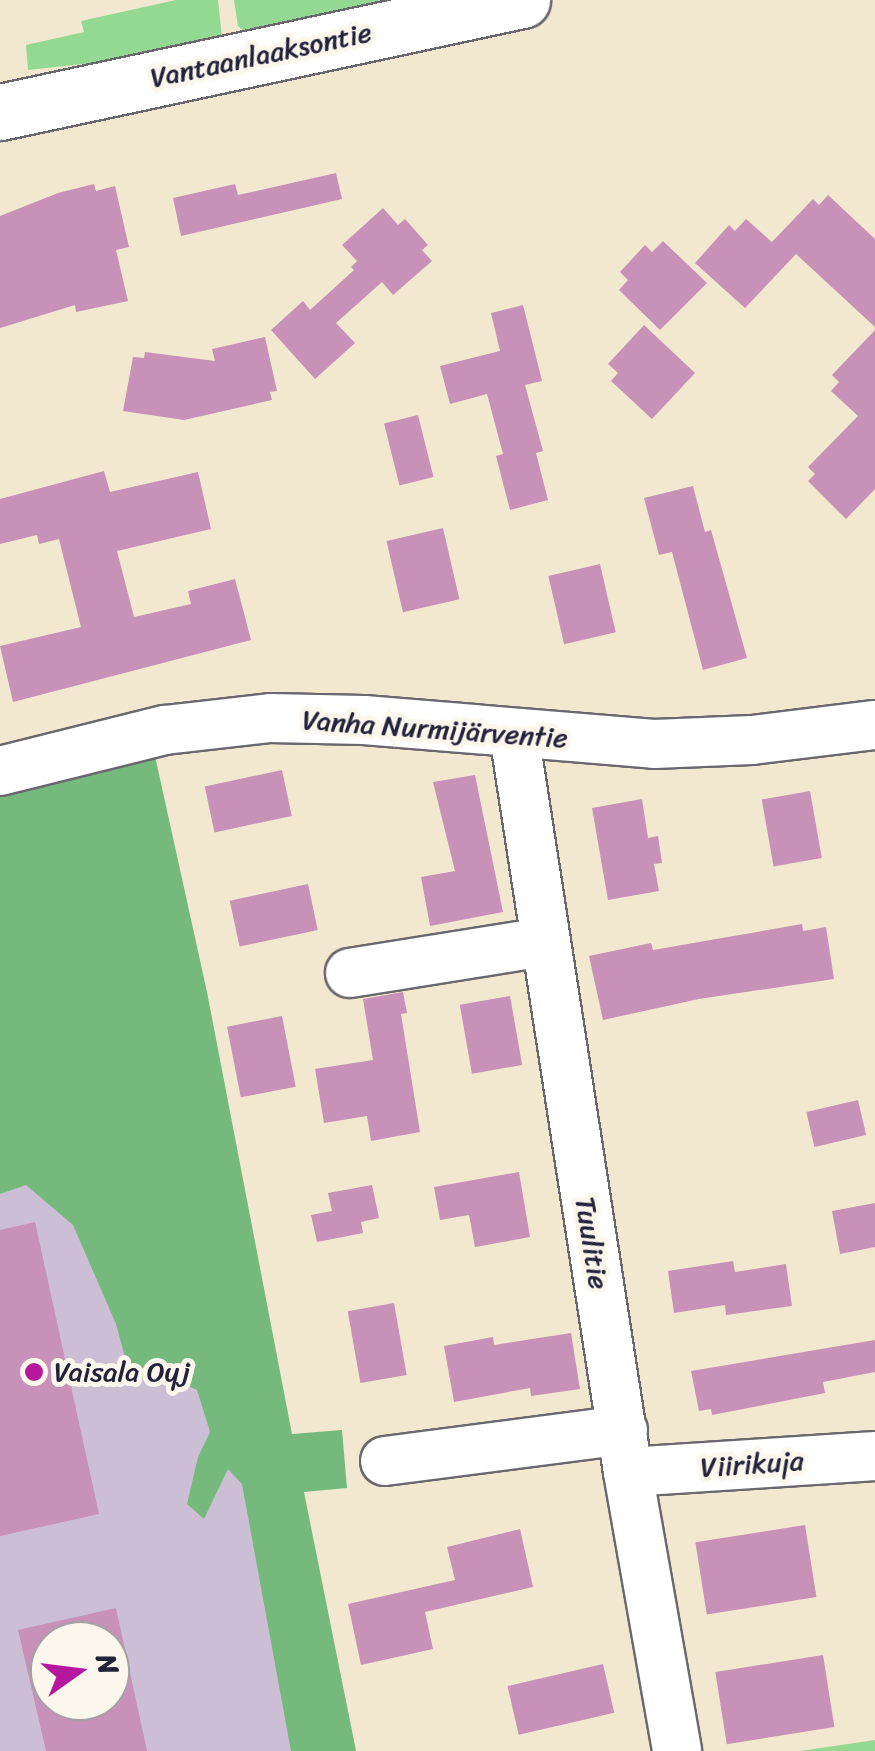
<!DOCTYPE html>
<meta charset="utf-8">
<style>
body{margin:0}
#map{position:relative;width:875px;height:1751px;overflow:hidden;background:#f2e8cf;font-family:Sriracha,sans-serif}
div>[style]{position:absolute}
.industrial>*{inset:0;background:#ccbed4}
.green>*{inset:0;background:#93d993}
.forest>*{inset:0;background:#76b97d}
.building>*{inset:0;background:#c891b8;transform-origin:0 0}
.roads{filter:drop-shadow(2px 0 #6b676f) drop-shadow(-2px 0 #6b676f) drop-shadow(0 2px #6b676f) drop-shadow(0 -2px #6b676f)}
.minor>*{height:48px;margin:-24px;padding:0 24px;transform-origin:24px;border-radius:24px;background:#fff}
.major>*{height:55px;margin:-27.5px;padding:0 27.5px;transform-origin:27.5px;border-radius:27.5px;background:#fff}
.dots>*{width:28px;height:28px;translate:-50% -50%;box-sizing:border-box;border:5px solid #fbf7ec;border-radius:50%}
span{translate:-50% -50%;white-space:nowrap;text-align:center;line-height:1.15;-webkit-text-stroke:10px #fbf7ec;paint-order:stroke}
.street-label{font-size:28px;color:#22223b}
.poi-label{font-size:28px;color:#22223b}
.left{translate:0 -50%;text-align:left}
.north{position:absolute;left:30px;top:1621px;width:100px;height:100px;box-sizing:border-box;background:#fbf7ec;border:2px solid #a4a2a5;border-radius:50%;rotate:76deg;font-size:28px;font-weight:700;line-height:40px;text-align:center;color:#22223b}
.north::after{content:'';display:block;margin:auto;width:35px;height:45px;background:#b5179e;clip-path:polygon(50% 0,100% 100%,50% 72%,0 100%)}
</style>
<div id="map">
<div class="industrial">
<div style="clip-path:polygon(evenodd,0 797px,303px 1492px,356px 1751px,0 1751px,0 797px,50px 1641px,110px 1641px,110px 1701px,50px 1701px,50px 1641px)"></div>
</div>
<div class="green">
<div style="clip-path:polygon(176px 0,218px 0,222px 38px,128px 59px,28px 70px,26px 45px,84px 32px,81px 21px)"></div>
<div style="clip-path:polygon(234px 0,407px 0,248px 35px,238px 26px)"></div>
<div style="clip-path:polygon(875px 1740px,875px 1751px,800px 1751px)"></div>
</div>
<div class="forest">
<div style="clip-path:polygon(155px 756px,207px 992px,292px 1434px,342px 1430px,347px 1488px,304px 1492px,356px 1751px,291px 1751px,242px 1484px,228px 1469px,204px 1519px,187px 1504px,198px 1457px,210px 1432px,197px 1390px,169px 1377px,131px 1379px,116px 1324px,73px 1225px,26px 1185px,0 1194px,0 784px)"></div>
</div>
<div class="building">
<div style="clip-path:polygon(336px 173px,342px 199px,181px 236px,173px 198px,235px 184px,238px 195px)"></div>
<div style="clip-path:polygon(94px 184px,96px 191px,115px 186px,129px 247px,116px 250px,128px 301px,76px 312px,75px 305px,0 328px,0 216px,58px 193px)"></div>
<div style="clip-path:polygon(828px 195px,875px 239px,875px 327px,796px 254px,745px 308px,695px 263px,729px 225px,735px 231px,746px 219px,772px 242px,813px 199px,819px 205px)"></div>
<div style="clip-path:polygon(383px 208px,398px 225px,405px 219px,428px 245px,422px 250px,432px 261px,393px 295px,382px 282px,336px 323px,355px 343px,315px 379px,271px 330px,303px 301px,310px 310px,354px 270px,351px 267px,357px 261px,342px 245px)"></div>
<div style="clip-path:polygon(663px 241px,707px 283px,660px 330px,619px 290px,628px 280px,620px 272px,645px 245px,652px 252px)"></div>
<div style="clip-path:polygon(523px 305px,542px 381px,525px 385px,543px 451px,536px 453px,548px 500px,510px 510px,496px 456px,503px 454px,487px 394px,450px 404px,440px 366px,500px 351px,491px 313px)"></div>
<div style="clip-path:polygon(644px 325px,695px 373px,652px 419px,611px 381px,618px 373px,608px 364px)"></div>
<div style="clip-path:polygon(875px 330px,875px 489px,846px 519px,808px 481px,815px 474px,808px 467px,858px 416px,831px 391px,839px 382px,832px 375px)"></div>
<div style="clip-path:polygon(265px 337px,277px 391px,270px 392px,272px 400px,184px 420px,123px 411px,133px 357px,144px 358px,145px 352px,215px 361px,212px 349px)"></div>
<div style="left:418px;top:415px;width:64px;height:35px;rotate:76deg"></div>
<div style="clip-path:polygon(104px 471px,110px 492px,198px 472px,211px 529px,117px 551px,134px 617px,191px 604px,188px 591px,235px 579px,251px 640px,13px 702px,0 646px,81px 627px,59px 539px,39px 544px,37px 535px,0 544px,0 499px)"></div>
<div style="clip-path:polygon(693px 486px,705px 532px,711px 530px,747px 658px,703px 670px,672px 552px,659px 555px,644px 498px)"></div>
<div style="left:443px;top:528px;width:73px;height:58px;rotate:77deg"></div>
<div style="left:600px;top:564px;width:70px;height:53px;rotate:77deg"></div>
<div style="left:282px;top:770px;width:47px;height:79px;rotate:78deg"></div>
<div style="clip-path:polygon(475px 775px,503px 912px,430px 926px,421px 877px,455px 871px,433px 782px)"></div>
<div style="left:810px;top:791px;width:68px;height:49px;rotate:80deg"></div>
<div style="clip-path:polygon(642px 799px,648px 838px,658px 836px,662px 863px,654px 864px,659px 891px,608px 900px,592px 808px)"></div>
<div style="left:308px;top:884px;width:47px;height:80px;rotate:78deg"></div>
<div style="clip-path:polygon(802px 924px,803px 931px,826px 927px,834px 979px,699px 999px,603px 1020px,589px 956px,651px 943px,653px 950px)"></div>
<div style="clip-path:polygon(403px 992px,407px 1013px,401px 1014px,420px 1132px,371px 1141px,367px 1116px,324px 1123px,315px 1069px,373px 1060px,363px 999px)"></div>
<div style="left:510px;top:996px;width:70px;height:51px;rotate:80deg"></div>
<div style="left:282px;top:1016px;width:72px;height:56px;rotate:79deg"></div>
<div style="left:858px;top:1100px;width:36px;height:53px;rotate:77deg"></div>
<div style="clip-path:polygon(519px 1172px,530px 1237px,475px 1247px,469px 1215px,440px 1220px,434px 1187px)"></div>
<div style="clip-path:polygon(372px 1185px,379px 1218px,361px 1222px,363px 1233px,317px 1242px,311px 1215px,332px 1211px,328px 1193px)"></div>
<div style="clip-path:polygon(875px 1203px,875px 1247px,840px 1254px,832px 1211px)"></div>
<div style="clip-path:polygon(35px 1222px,99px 1514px,0 1536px,0 1230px)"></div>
<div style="clip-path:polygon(733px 1261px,735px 1272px,786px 1264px,792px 1306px,726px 1315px,725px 1305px,674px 1313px,668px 1271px)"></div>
<div style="left:394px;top:1303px;width:73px;height:47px;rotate:80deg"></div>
<div style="clip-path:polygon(571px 1333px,580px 1389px,531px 1396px,530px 1388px,454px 1402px,444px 1346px,493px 1337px,494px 1345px)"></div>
<div style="clip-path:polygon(875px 1340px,875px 1372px,823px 1382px,825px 1393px,712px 1415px,711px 1409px,699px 1411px,691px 1371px)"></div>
<div style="left:805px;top:1525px;width:73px;height:111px;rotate:81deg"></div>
<div style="clip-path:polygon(520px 1529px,533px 1587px,425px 1612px,433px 1649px,361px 1665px,348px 1604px,455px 1580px,447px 1547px)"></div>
<div style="clip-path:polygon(evenodd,116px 1608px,147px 1751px,46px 1751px,18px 1630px,116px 1608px,50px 1641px,110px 1641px,110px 1701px,50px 1701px,50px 1641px)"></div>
<div style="left:823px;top:1655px;width:73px;height:109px;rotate:81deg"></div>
<div style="left:603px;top:1664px;width:50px;height:98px;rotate:77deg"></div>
</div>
<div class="roads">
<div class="minor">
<div style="left:514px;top:734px;width:747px;rotate:81.22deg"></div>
<div style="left:628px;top:1472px;width:283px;rotate:80deg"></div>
<div style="left:0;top:771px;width:170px;rotate:-14deg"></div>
<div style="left:165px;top:730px;width:106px;rotate:-6.5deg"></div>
<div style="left:270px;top:718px;width:94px;rotate:1.2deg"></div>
<div style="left:364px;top:720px;width:291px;rotate:4.7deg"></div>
<div style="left:654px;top:744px;width:98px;rotate:-2.3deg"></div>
<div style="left:752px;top:740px;width:124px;rotate:-7deg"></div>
<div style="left:350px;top:973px;width:196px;rotate:-9.1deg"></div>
<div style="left:385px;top:1461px;width:240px;rotate:-7.4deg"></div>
<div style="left:628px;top:1472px;width:248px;rotate:-3.7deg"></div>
</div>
<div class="major">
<div style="left:0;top:112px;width:534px;rotate:-12.11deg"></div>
</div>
</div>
<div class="dots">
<div style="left:34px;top:1372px;background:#b5179e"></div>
</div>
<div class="street-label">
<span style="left:261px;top:55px;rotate:-12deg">Vantaanlaaksontie</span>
<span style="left:435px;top:729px;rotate:4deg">Vanha Nurmijärventie</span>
<span style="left:592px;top:1243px;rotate:81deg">Tuulitie</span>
<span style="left:752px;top:1464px;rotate:-4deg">Viirikuja</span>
</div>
<div class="poi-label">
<span class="left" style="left:54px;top:1372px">Vaisala Oyj</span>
</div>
<div class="north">N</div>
</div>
